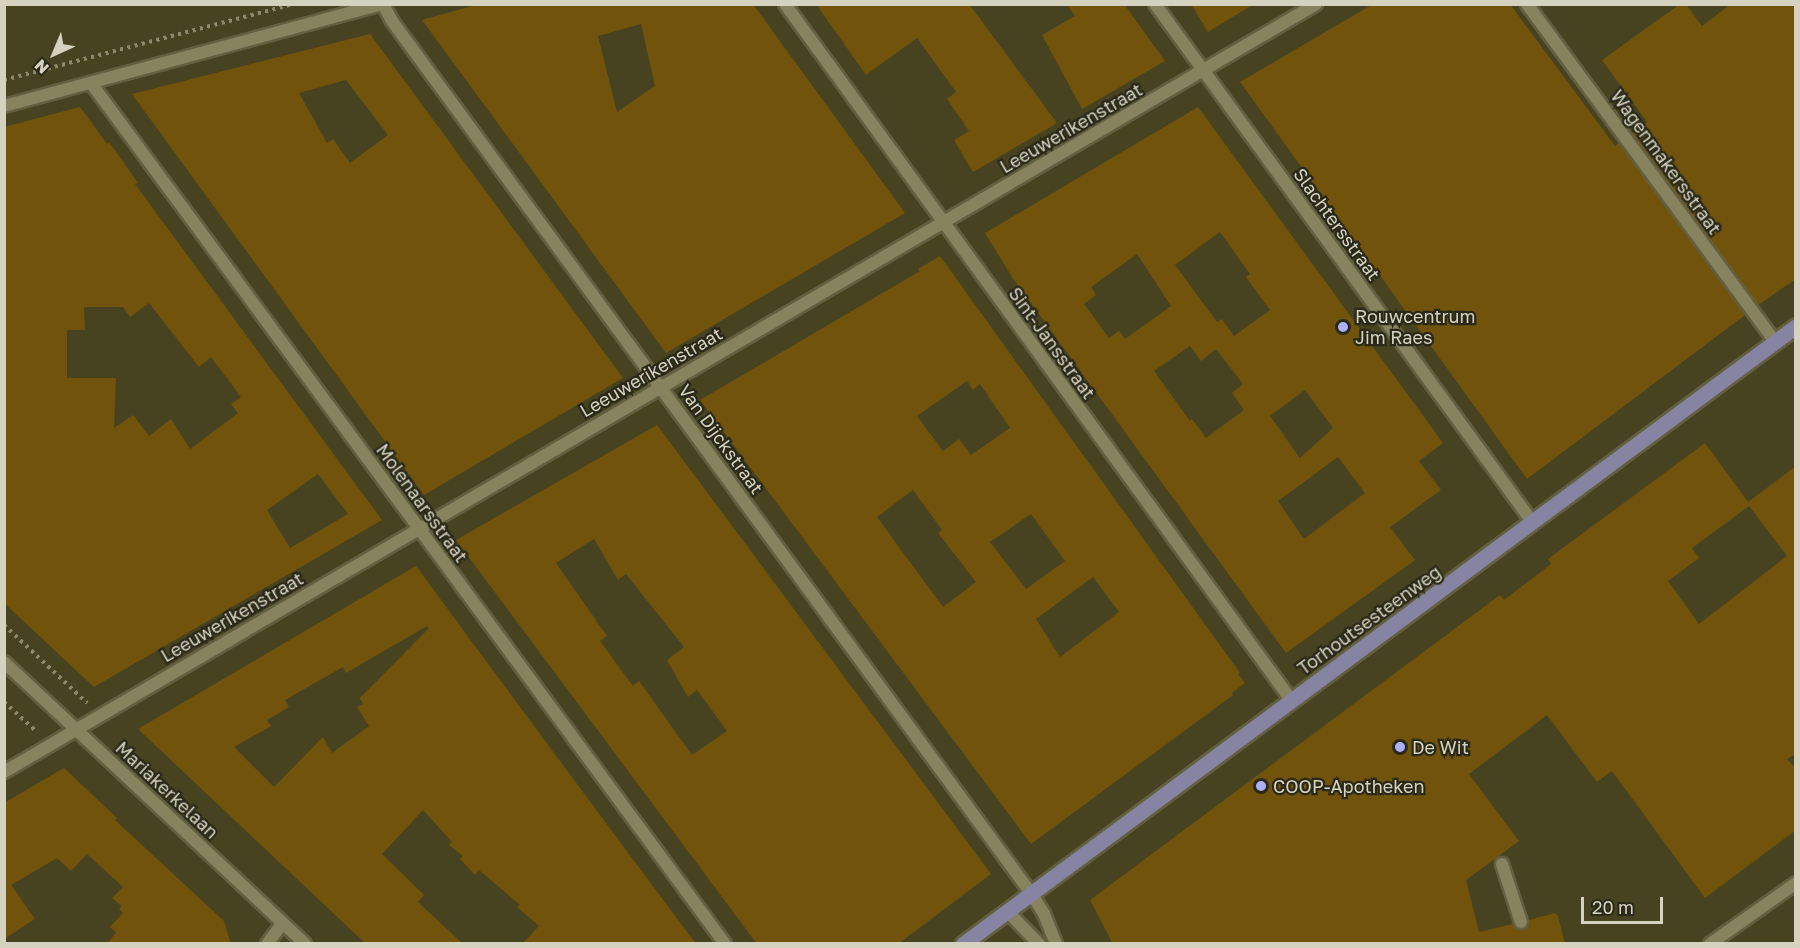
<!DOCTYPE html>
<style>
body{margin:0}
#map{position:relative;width:1800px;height:948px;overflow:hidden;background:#474220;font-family:"Golos Text",sans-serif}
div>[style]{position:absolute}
.building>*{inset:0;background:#72530c}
.path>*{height:4px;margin-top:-2px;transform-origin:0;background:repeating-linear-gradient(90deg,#8c886d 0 3px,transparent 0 7.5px)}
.roads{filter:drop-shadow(2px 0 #635f41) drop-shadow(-2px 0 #635f41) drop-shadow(0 2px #635f41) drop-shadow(0 -2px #635f41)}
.lane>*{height:12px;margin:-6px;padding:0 6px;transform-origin:6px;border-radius:6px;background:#88835f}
.street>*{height:12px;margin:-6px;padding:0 6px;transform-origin:6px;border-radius:6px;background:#88835f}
.primary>*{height:15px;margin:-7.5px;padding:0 7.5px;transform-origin:7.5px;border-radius:7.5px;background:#8684a2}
.dots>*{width:16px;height:16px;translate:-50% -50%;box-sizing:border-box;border:3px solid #2a2919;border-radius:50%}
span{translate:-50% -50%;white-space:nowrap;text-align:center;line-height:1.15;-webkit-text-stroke:4.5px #2a2919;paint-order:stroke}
.street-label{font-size:18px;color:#d5d3c0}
.poi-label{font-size:18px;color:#d5d3c0}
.left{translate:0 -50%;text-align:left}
.frame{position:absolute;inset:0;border:6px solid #d5d3c0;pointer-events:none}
.north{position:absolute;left:24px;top:24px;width:60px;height:60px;-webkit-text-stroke:4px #2a2919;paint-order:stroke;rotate:224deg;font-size:16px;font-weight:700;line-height:24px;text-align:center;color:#d5d3c0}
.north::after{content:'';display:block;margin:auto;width:21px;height:27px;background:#d5d3c0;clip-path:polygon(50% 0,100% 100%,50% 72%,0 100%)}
.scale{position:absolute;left:1581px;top:897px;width:82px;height:27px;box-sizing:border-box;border:3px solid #d5d3c0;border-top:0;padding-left:8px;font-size:18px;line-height:21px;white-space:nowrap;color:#d5d3c0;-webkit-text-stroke:4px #2a2919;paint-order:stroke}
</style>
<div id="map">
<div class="building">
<div style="clip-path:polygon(evenodd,479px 4px,753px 4px,905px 213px,666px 353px,422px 20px,479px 4px,641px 24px,655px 86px,617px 112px,598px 36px,641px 24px)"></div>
<div style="clip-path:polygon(816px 4px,969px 4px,1057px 123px,973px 172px,954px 140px,969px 131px,947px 99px,956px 92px,917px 38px,866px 75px)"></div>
<div style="clip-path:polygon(1067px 4px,1124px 4px,1165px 61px,1082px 109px,1042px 35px,1075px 16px)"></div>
<div style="clip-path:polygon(1191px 4px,1254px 4px,1208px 32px)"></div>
<div style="clip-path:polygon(1373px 4px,1510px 4px,1615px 146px,1619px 143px,1745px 315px,1527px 479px,1240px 82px)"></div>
<div style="clip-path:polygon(1680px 4px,1686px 4px,1702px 26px,1731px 4px,1796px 4px,1796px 279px,1758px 305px,1632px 133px,1647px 122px,1602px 60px)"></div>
<div style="clip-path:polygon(evenodd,370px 34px,623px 378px,424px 495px,132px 94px,370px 34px,346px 80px,388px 135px,350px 163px,333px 139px,327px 143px,299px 93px,346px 80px)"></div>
<div style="clip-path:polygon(evenodd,80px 107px,107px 144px,109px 142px,138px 183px,135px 184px,382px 520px,94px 687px,4px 603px,4px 127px,80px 107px,149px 303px,199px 367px,211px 357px,241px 397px,231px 404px,238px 413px,190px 449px,171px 419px,149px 436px,133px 415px,114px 428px,116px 378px,67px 378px,67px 330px,85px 330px,84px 307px,123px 307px,130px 317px,149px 303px,80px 107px,318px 474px,348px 514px,290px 548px,267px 510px,318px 474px)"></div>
<div style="clip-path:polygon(evenodd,1198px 107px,1443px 443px,1419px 461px,1441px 490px,1390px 527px,1415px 560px,1286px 653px,1012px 277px,985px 233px,1198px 107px,1220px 232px,1250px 274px,1246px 277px,1270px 310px,1234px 336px,1222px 319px,1217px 322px,1175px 265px,1220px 232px,1198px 107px,1137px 254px,1171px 306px,1125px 339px,1119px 331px,1109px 338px,1084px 304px,1096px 295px,1091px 287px,1137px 254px,1198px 107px,1190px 346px,1201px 361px,1216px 349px,1243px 384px,1232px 393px,1244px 410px,1206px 438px,1192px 419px,1190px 421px,1154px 371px,1190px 346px,1198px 107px,1305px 390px,1333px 428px,1300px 458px,1270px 416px,1305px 390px,1198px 107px,1338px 457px,1365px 493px,1304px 539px,1278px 501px,1338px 457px)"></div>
<div style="clip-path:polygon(evenodd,940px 256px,1240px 673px,1238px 674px,1245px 683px,1232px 693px,1233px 695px,1031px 844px,700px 400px,920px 271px,918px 269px,940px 256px,967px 381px,973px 390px,980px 384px,1010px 428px,971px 455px,959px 439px,943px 451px,917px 416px,967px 381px,940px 256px,913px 490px,942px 530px,938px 533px,976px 582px,943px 607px,877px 517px,913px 490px,940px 256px,1031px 514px,1065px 561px,1026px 589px,990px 542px,1031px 514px,940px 256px,1093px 577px,1119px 612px,1060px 657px,1036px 619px,1093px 577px)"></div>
<div style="clip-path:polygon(evenodd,657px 425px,991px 874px,898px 944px,757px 944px,456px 540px,657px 425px,594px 539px,618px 580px,626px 574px,684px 647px,667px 660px,688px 697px,697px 690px,727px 731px,692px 755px,639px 681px,633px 686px,600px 641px,607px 636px,556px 563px,594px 539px)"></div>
<div style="clip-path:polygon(evenodd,1705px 443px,1748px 502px,1796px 466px,1796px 754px,1787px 759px,1796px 769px,1796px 830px,1705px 898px,1612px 771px,1597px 782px,1547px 715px,1469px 774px,1519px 841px,1466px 880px,1479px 932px,1513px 924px,1516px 928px,1523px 930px,1527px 927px,1529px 920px,1555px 913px,1558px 916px,1565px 944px,1113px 944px,1090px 900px,1500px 595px,1504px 600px,1551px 564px,1548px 559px,1705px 443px,1749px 506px,1787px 556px,1699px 624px,1668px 581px,1699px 558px,1692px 548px,1749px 506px)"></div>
<div style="clip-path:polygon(evenodd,416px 566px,554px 753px,696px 944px,522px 944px,539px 926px,517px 907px,520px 905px,479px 870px,475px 875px,460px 859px,463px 856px,449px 845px,452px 842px,423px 810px,382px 854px,424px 895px,418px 902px,463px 944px,366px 944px,138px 729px,416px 566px,427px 626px,429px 628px,360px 698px,363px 704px,357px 707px,369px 726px,332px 753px,323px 737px,274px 787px,234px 747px,271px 726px,267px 720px,289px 707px,285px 700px,343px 667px,346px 673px,427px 626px)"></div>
<div style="clip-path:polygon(64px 768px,117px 818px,115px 820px,224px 921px,231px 944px,107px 944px,116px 932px,110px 927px,123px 913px,119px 909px,122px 906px,112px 898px,123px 887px,87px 854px,71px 871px,57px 858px,11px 885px,35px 919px,4px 939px,4px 803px)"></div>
</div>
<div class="path">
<div style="left:4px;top:80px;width:299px;rotate:-14.7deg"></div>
<div style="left:4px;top:625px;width:114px;rotate:43.2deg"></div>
<div style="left:4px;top:702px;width:45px;rotate:42.3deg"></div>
</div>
<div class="roads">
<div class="lane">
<div style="left:1502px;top:864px;width:61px;rotate:71.9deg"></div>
</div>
<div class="street">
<div style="left:383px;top:4px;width:19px;rotate:62deg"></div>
<div style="left:392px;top:21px;width:1081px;rotate:53.77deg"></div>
<div style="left:1031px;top:893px;width:25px;rotate:58deg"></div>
<div style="left:1044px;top:914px;width:32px;rotate:68deg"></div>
<div style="left:785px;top:4px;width:862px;rotate:53.97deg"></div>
<div style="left:1155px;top:4px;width:642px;rotate:53.93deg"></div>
<div style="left:1527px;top:4px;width:419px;rotate:53.7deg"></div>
<div style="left:91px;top:83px;width:1069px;rotate:53.63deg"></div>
<div style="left:4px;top:106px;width:392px;rotate:-15.1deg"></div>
<div style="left:4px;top:662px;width:412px;rotate:43.1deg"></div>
<div style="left:4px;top:772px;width:1520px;rotate:-30.34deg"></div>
<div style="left:1007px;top:911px;width:46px;rotate:45.9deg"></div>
<div style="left:267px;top:944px;width:26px;rotate:-53deg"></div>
<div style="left:1710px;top:944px;width:105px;rotate:-35.3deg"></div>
</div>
<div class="primary">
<div style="left:963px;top:944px;width:1037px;rotate:-36.57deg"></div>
</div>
</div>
<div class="dots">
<div style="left:1343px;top:327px;background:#adaffb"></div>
<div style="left:1400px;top:747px;background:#adaffb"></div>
<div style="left:1261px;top:786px;background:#adaffb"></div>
</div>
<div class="street-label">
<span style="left:1071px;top:128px;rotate:-30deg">Leeuwerikenstraat</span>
<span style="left:1666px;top:162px;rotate:54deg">Wagenmakersstraat</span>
<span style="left:1337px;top:224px;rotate:54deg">Slachtersstraat</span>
<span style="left:1052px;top:343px;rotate:54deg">Sint-Jansstraat</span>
<span style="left:651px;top:372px;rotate:-30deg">Leeuwerikenstraat</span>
<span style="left:721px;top:439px;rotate:54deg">Van Dijckstraat</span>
<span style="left:422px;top:503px;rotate:54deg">Molenaarsstraat</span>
<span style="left:232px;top:617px;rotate:-30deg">Leeuwerikenstraat</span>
<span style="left:1369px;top:620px;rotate:-36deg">Torhoutsesteenweg</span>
<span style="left:167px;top:790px;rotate:43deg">Mariakerkelaan</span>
</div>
<div class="poi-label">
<span class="left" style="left:1355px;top:327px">Rouwcentrum<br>Jim Raes</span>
<span class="left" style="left:1412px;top:747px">De Wit</span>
<span class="left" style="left:1273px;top:786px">COOP-Apotheken</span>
</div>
<div class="frame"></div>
<div class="north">N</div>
<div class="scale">20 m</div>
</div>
